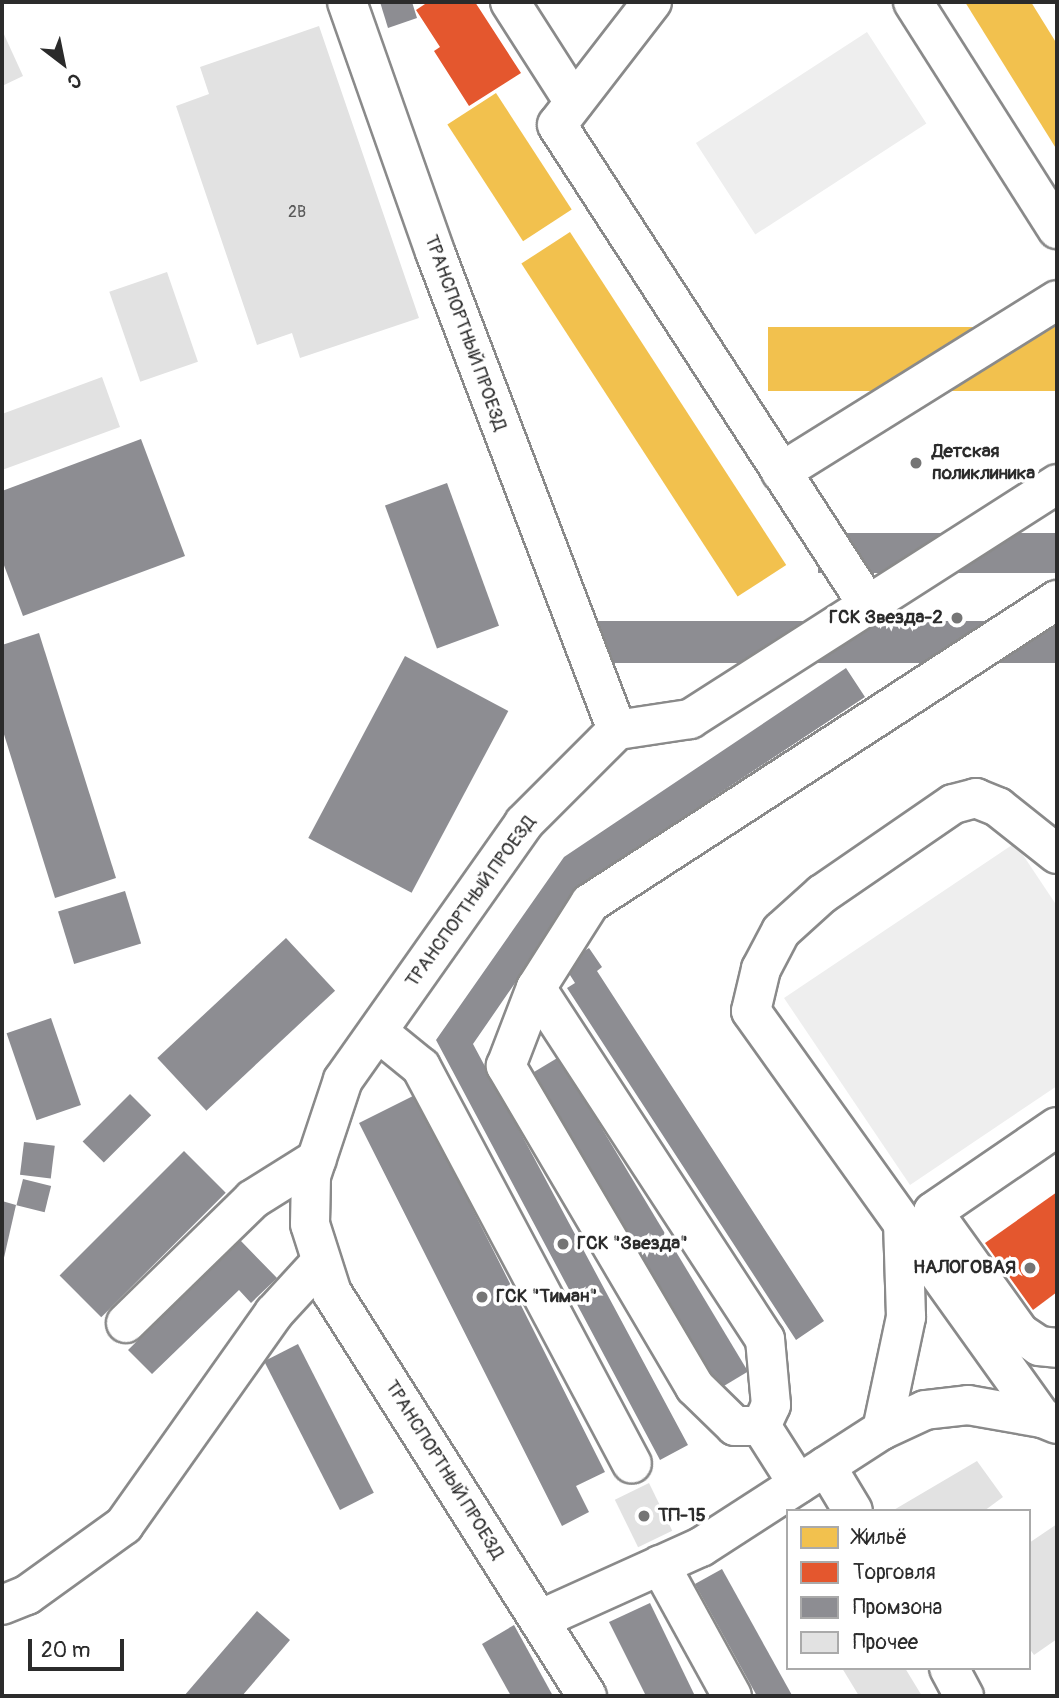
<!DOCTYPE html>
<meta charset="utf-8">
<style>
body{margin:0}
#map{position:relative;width:1059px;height:1698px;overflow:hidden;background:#fff;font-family:Pangolin,sans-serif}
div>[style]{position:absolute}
.green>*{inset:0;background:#eee;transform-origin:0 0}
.homes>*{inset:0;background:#f2c14e;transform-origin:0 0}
.shops>*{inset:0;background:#e4572e}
.industry>*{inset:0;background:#8d8d92;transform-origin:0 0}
.building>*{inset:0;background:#e2e2e2;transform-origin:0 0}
.roads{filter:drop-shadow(2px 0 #8a8a8a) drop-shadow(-2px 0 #8a8a8a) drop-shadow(0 2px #8a8a8a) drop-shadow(0 -2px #8a8a8a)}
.minor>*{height:38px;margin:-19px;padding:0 19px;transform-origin:19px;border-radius:19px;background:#fff}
.dots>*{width:19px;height:19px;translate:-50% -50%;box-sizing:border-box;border:4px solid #fff;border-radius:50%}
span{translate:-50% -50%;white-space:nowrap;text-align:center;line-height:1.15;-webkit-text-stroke:7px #fff;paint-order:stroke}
.number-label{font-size:16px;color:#595959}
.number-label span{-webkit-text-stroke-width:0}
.street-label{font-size:19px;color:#2b2b2b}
.poi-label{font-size:19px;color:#2b2b2b;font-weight:700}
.left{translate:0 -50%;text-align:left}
.right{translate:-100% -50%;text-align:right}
.frame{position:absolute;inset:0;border:4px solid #2b2b2b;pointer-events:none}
.legend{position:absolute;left:786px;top:1509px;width:245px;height:161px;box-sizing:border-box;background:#fff;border:2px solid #aaa;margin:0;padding:9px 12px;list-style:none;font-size:21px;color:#2b2b2b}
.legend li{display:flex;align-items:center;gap:14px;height:35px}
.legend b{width:35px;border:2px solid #aaa}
.north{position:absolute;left:28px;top:28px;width:70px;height:70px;-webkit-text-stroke:5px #fff;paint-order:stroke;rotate:148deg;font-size:19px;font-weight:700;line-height:28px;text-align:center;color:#2b2b2b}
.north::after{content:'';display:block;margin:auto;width:24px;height:32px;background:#2b2b2b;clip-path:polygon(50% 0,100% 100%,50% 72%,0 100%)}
.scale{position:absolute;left:28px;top:1639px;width:96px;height:32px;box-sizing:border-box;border:4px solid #2b2b2b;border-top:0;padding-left:9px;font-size:21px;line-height:24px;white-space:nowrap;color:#2b2b2b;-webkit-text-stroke:5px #fff;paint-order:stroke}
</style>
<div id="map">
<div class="green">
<div style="left:867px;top:32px;width:109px;height:204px;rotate:57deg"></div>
<div style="clip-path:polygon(1015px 843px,1057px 906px,1057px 1086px,910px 1185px,784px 998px)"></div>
</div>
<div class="homes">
<div style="clip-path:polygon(965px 2px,1031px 2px,1057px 44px,1057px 150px)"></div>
<div style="left:496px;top:93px;width:139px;height:58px;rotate:57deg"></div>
<div style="left:570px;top:232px;width:397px;height:58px;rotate:57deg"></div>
<div style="left:1057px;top:327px;width:64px;height:289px;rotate:90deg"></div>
</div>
<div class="shops">
<div style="clip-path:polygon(428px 2px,475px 2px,521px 73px,469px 106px,434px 51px,440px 47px,416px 10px)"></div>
<div style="clip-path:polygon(1057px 1192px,1057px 1292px,1033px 1310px,985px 1243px)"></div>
</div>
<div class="industry">
<div style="clip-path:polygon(380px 2px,412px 2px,417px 18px,388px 28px)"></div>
<div style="clip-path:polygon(141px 439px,185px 556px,23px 616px,2px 560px,2px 491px)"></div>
<div style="left:447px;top:483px;width:152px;height:66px;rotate:70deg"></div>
<div style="left:1057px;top:533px;width:40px;height:239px;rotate:90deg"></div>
<div style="left:1057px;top:621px;width:42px;height:481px;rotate:90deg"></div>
<div style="clip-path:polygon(39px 633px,116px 878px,55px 898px,2px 728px,2px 645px)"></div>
<div style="left:405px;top:656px;width:117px;height:206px;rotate:28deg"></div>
<div style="clip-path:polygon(846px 668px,865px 697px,584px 883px,473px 1044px,688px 1445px,660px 1460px,436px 1040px,564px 857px)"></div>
<div style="left:125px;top:891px;width:55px;height:70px;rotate:73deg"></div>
<div style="left:286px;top:938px;width:72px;height:176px;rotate:47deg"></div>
<div style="clip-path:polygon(589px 948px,602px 967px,597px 971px,824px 1321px,796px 1340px,567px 988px,575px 983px,563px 964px)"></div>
<div style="left:51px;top:1018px;width:92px;height:47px;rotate:71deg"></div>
<div style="left:559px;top:1057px;width:367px;height:34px;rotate:59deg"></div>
<div style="left:130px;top:1094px;width:30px;height:67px;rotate:45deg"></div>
<div style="clip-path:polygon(415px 1095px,605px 1472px,576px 1486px,589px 1512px,562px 1526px,359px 1123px)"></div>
<div style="left:24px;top:1142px;width:31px;height:33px;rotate:7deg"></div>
<div style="left:184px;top:1151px;width:59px;height:176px;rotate:45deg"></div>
<div style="left:23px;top:1179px;width:29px;height:27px;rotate:14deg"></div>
<div style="clip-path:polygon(2px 1201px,16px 1205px,3px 1262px,2px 1262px)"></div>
<div style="clip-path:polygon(240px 1240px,277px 1278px,251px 1303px,239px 1290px,152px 1374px,128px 1350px)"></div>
<div style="left:298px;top:1344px;width:167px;height:38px;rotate:63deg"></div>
<div style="left:722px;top:1569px;width:145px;height:31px;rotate:61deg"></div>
<div style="clip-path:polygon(650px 1603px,695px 1696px,646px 1696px,609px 1622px)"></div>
<div style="clip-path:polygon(257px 1611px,290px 1640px,242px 1696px,184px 1696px)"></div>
<div style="clip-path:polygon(514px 1625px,553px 1696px,511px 1696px,482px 1644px)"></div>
</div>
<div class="building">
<div style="clip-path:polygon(319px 26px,419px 318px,300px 358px,292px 333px,257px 345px,176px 106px,209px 94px,200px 67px)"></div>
<div style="clip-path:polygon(2px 30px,23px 76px,2px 86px)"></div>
<div style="left:167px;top:272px;width:95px;height:61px;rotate:71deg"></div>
<div style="clip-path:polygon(102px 377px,120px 427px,2px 470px,2px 414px)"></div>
<div style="clip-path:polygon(977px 1461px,1003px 1497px,984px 1511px,892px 1511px)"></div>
<div style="left:649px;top:1483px;width:53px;height:38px;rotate:64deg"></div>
<div style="clip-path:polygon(1057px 1524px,1057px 1639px,1034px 1655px,1029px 1648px,1029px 1543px)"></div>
<div style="clip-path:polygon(842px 1668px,905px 1668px,922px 1696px,859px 1696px)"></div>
</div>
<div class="roads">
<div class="minor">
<div style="left:347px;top:2px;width:265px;rotate:70.6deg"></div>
<div style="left:435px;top:252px;width:511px;rotate:69.16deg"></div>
<div style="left:510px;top:2px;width:119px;rotate:57.4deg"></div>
<div style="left:652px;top:2px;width:155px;rotate:127.7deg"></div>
<div style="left:557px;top:125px;width:572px;rotate:57.06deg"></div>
<div style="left:913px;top:2px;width:269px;rotate:57.6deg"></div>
<div style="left:781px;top:472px;width:325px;rotate:-31.9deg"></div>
<div style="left:617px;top:730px;width:74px;rotate:-8.6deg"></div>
<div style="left:690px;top:719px;width:436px;rotate:-32.6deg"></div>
<div style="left:1057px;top:854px;width:75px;rotate:-141.5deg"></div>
<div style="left:998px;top:807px;width:24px;rotate:-158deg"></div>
<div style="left:976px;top:798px;width:24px;rotate:165deg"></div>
<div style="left:953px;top:804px;width:159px;rotate:145.5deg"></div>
<div style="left:822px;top:894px;width:55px;rotate:137.9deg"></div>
<div style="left:781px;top:931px;width:43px;rotate:117.8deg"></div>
<div style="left:761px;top:969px;width:43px;rotate:103.4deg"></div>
<div style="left:751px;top:1011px;width:500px;rotate:54.44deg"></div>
<div style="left:1042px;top:1418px;width:16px;rotate:22deg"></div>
<div style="left:536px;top:988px;width:419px;rotate:56.9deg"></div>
<div style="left:765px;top:1339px;width:66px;rotate:84.8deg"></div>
<div style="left:771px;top:1405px;width:23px;rotate:115deg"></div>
<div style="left:378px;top:1032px;width:55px;rotate:39.1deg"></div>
<div style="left:421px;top:1067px;width:449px;rotate:62deg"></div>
<div style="left:1057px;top:1127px;width:150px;rotate:145.6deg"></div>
<div style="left:933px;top:1212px;width:149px;rotate:54.3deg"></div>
<div style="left:1020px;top:1333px;width:23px;rotate:34deg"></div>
<div style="left:1039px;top:1346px;width:18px;rotate:6deg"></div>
<div style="left:126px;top:1323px;width:177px;rotate:-44.3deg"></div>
<div style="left:253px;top:1199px;width:75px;rotate:-32deg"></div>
<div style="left:882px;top:1430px;width:47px;rotate:-24.9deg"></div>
<div style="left:925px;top:1410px;width:43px;rotate:-6.6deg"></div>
<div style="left:968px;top:1405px;width:75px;rotate:10deg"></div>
<div style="left:826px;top:1466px;width:52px;rotate:59deg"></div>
<div style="left:798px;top:1484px;width:69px;rotate:-122.5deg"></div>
<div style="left:761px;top:1426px;width:26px;rotate:180deg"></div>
<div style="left:735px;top:1426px;width:56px;rotate:-135.7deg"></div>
<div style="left:695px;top:1387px;width:373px;rotate:-120.5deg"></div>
<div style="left:506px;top:1066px;width:84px;rotate:-69deg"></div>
<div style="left:536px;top:988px;width:101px;rotate:-57.6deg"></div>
<div style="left:590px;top:903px;width:557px;rotate:-32.98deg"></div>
<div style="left:660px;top:1565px;width:149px;rotate:61.2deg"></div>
<div style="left:2px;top:1605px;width:27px;rotate:-22deg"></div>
<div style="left:27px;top:1595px;width:120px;rotate:-35.8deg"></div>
<div style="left:124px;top:1525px;width:260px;rotate:-54.7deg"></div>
<div style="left:274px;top:1313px;width:68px;rotate:-47.4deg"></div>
<div style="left:539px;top:1620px;width:178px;rotate:-24.3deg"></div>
<div style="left:701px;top:1547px;width:216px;rotate:-32.9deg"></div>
<div style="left:882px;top:1430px;width:116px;rotate:-78deg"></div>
<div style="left:906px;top:1317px;width:93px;rotate:-91.8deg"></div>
<div style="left:949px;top:1668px;width:32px;rotate:62deg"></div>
<div style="left:587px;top:1696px;width:477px;rotate:-122.3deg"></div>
<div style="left:332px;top:1293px;width:72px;rotate:-107.7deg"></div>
<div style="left:310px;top:1224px;width:48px;rotate:-88.8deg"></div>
<div style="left:311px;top:1176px;width:101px;rotate:-71.6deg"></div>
<div style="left:343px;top:1080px;width:314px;rotate:-54.8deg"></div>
<div style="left:524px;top:823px;width:132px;rotate:-45deg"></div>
</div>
</div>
<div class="dots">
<div style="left:916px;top:463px;background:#757575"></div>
<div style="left:957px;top:618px;background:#757575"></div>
<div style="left:563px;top:1244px;background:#757575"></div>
<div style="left:1030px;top:1268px;background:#757575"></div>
<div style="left:482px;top:1297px;background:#757575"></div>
<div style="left:644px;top:1516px;background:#757575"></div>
</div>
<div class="number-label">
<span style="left:297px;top:212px">2В</span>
</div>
<div class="street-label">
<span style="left:465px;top:333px;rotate:70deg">ТРАНСПОРТНЫЙ ПРОЕЗД</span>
<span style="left:471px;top:902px;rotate:-54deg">ТРАНСПОРТНЫЙ ПРОЕЗД</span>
<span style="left:444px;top:1470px;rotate:58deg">ТРАНСПОРТНЫЙ ПРОЕЗД</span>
</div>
<div class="poi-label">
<span class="left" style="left:932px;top:463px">Детская<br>поликлиника</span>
<span class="right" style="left:943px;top:618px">ГСК Звезда-2</span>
<span class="left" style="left:577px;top:1244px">ГСК "Звезда"</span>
<span class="right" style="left:1016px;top:1268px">НАЛОГОВАЯ</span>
<span class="left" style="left:496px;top:1297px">ГСК "Тиман"</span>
<span class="left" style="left:658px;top:1516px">ТП-15</span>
</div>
<div class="frame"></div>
<ul class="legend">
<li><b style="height:19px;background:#f2c14e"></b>Жильё</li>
<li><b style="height:19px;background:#e4572e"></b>Торговля</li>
<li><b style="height:19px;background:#8d8d92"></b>Промзона</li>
<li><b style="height:19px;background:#e2e2e2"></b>Прочее</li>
</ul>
<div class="north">С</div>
<div class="scale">20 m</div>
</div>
